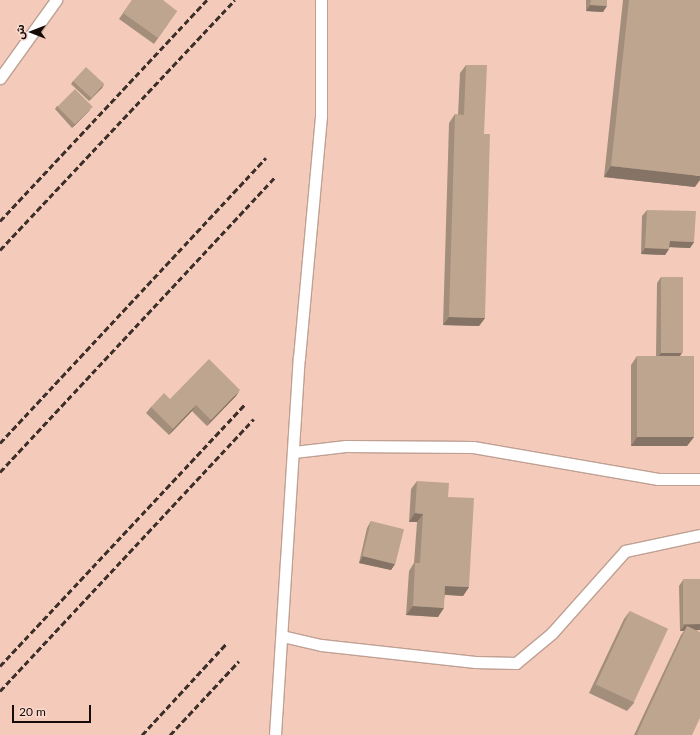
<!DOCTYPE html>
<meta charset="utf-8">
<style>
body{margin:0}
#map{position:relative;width:700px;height:735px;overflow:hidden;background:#fad9cc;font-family:Lato,"Noto Sans Arabic",sans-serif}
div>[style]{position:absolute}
.built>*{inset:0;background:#f4cbbb;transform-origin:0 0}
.roads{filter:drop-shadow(1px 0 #bfa093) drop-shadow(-1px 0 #bfa093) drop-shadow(0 1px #bfa093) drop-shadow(0 -1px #bfa093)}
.service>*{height:11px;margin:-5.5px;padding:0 5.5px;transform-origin:5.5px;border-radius:5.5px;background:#fff}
.rail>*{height:3px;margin-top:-1.5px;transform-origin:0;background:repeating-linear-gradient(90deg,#3c2e28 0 6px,transparent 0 9px)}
.wall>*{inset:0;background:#a38e7c}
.shaded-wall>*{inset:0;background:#857465}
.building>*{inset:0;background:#bea590;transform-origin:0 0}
span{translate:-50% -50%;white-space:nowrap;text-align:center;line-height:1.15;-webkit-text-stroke:3.5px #fad9cc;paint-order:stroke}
.north{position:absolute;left:12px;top:12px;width:40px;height:40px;-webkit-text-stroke:3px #fad9cc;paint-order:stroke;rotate:270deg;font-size:11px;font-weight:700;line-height:16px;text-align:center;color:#150b07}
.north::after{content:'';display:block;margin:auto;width:14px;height:18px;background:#150b07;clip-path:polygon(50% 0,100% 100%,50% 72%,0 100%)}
.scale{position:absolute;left:12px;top:705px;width:79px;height:18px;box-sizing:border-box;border:2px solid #150b07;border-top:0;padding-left:5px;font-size:12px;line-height:14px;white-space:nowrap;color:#150b07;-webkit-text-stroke:3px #fad9cc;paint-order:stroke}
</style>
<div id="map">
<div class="built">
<div style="left:0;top:0;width:700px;height:735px"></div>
</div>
<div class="roads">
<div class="service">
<div style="left:0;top:78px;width:96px;rotate:-54.3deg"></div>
<div style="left:294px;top:452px;width:52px;rotate:-6.6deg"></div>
<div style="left:346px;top:446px;width:127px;rotate:0.5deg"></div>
<div style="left:473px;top:447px;width:188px;rotate:9.8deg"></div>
<div style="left:658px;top:479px;width:42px"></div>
<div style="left:282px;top:636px;width:40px;rotate:13deg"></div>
<div style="left:321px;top:645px;width:155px;rotate:6.3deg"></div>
<div style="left:475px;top:662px;width:41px;rotate:1.4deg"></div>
<div style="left:516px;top:663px;width:47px;rotate:-39.8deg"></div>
<div style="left:552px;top:633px;width:110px;rotate:-48.3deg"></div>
<div style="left:625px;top:551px;width:77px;rotate:-12deg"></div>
<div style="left:275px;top:735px;width:378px;rotate:-86.4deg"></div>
<div style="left:299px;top:358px;width:243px;rotate:-84.8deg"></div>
<div style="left:321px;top:116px;width:116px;rotate:-90deg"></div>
</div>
</div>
<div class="rail">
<div style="left:0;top:221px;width:303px;rotate:-46.9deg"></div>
<div style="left:0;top:250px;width:343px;rotate:-46.8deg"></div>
<div style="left:0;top:443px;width:390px;rotate:-47deg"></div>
<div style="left:0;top:472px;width:403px;rotate:-47deg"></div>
<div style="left:0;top:666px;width:359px;rotate:-46.9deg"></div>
<div style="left:0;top:691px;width:372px;rotate:-47deg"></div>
<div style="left:142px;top:735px;width:125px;rotate:-47.3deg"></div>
<div style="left:170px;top:735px;width:101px;rotate:-47deg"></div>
</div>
<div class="wall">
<div style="clip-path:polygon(132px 0,177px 11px,154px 44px,119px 19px)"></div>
<div style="clip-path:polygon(586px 0,607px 0,603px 12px,586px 11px)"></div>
<div style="clip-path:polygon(623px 0,700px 0,695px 187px,604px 177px)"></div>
<div style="clip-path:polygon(466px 65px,484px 134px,485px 318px,479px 326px,443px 325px,449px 123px,455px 114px,458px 115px,460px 73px)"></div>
<div style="clip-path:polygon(73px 81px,104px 84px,89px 101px,71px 84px)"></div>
<div style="clip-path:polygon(57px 106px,90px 110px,72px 128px,55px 109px)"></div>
<div style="clip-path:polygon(647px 210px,694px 242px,690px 248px,670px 247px,665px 255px,641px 254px,642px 216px)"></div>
<div style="clip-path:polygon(661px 277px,680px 356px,694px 437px,687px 446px,631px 446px,631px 365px,637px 356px,656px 356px,657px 283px)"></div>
<div style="clip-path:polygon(236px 396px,207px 426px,192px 411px,169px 435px,146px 413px,151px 407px,170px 399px)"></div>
<div style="clip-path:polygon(417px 481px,448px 497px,469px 587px,463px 596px,445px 595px,438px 617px,406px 615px,409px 571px,414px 563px,417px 522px,409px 522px,411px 489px)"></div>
<div style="clip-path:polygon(371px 521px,395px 564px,391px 570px,359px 563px,367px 528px)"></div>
<div style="clip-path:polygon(683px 580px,700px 630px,697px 630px,692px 735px,634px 735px,681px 635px,684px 631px,680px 631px,679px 586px)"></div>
<div style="clip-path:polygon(630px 611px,634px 703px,627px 711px,589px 693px,624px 619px)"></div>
</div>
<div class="shaded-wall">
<div style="clip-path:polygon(590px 5px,607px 6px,603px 12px,586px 11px)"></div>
<div style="clip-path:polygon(104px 84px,102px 88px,89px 101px,91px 98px)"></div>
<div style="clip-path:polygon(93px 107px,72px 128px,74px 125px)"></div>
<div style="clip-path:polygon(611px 166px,700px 176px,700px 180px,695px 187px,604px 177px)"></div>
<div style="clip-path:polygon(670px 241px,694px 242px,690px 248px,666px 247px)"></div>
<div style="clip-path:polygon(645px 248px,669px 249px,665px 255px,641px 254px)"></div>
<div style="clip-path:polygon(449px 317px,485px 318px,479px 326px,443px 325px)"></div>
<div style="clip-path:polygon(661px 353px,682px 353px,678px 359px,656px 359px)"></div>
<div style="clip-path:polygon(240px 390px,236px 396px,207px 426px,211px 420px)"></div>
<div style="clip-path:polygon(196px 405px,192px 411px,169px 435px,173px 429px)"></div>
<div style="clip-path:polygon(637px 437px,694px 437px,687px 446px,631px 446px)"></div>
<div style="clip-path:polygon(415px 513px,423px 514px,417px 522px,409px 522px)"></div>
<div style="clip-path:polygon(363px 556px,395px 564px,391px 570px,359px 563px)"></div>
<div style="clip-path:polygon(445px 586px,469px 587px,463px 596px,439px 594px)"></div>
<div style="clip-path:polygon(413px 606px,444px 608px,438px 617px,406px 615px)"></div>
<div style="clip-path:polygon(700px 624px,700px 630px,685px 631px,687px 626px,684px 631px,680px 631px,685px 625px)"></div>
</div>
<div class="building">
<div style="clip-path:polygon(132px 0,163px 0,177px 11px,158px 38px,123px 13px)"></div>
<div style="clip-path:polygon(591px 0,607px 0,607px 6px,590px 5px)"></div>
<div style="clip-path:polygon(629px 0,700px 0,700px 176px,611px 166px)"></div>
<div style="clip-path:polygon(466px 65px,487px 65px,484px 134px,490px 134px,485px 318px,449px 317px,455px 114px,464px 115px)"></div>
<div style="left:86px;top:67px;width:25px;height:19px;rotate:43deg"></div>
<div style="left:75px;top:89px;width:25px;height:25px;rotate:45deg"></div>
<div style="clip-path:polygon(647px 210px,696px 211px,694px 242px,670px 241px,669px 249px,645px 248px)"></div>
<div style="left:661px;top:277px;width:22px;height:76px"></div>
<div style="left:637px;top:356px;width:57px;height:81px"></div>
<div style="clip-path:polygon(209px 359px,240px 390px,211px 420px,196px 405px,173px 429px,151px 407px,164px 393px,170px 399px)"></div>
<div style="clip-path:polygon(417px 481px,449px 483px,448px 497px,474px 498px,469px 587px,445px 586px,444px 608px,413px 606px,415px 563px,420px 563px,423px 514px,415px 513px)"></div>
<div style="left:371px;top:521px;width:34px;height:36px;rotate:14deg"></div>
<div style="left:700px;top:579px;width:45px;height:17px;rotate:90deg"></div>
<div style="left:630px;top:611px;width:42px;height:81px;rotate:25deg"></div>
<div style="clip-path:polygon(687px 626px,700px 632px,700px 718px,692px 735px,638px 735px,637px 734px)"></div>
</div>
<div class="north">ش</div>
<div class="scale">20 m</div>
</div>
